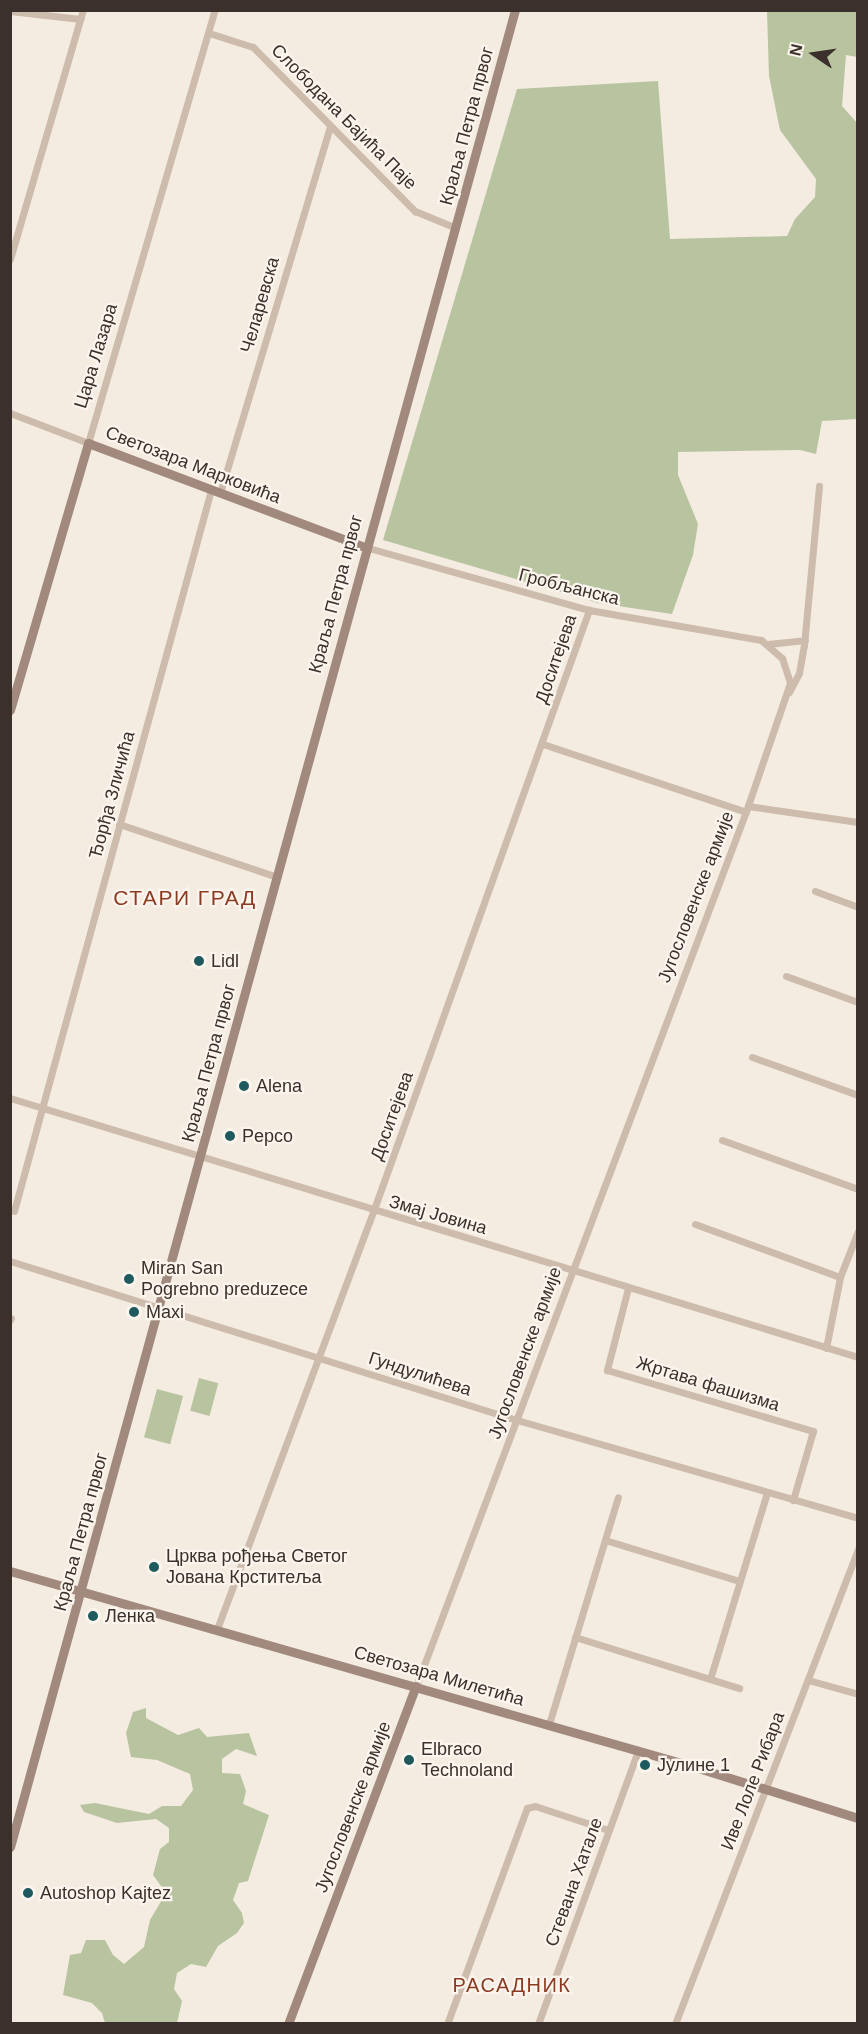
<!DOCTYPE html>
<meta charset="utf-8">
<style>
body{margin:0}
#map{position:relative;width:868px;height:2034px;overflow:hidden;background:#f4ebe1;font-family:Arial,sans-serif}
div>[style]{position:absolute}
.green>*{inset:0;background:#b8c4a0;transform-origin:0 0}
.street>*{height:7px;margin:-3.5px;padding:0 3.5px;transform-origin:3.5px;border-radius:3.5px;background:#cdbbac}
.secondary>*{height:9px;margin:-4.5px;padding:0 4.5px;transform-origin:4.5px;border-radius:4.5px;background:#a18a7d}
.dots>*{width:16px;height:16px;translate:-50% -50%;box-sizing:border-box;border:3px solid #fbf5ee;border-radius:50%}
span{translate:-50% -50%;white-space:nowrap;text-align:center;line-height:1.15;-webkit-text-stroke:4.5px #fbf5ee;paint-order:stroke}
.street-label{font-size:18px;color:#3b302b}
.poi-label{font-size:18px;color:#3b302b}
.left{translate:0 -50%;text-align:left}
.neighbourhood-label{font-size:20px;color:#8c3b22;letter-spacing:1.5px}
.quarter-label{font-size:21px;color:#8c3b22;letter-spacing:1.5px}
.frame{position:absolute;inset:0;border:12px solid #3b302b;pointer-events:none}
.north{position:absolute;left:784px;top:24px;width:60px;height:60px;-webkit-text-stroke:4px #fbf5ee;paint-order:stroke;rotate:283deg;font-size:16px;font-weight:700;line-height:24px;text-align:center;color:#3b302b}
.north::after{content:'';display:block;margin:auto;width:21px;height:27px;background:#3b302b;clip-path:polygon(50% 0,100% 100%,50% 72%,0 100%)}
</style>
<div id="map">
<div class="green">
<div style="clip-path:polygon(767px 11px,857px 11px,857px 57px,846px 55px,842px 106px,858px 124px,857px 419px,822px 421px,816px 454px,800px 450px,678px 452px,678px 475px,698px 524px,693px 555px,672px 614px,598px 603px,383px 540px,517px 89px,658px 81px,670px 239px,787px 236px,795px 219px,815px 197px,816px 179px,780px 130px,769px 76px)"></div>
<div style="left:199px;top:1378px;width:20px;height:34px;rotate:15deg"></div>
<div style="left:157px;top:1389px;width:27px;height:50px;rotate:15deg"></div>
<div style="clip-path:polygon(146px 1708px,146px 1718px,178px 1735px,199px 1728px,207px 1737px,249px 1733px,257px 1756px,236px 1749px,222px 1759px,222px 1773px,240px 1774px,246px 1791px,243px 1804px,269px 1815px,248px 1881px,239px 1883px,233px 1900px,242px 1913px,244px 1923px,237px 1933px,218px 1946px,206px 1967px,191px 1964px,177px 1973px,174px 1989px,182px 2001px,177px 2023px,105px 2023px,102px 2013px,92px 2003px,63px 1995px,70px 1955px,81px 1953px,86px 1940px,105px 1940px,113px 1955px,124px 1964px,144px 1947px,150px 1920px,166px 1893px,153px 1875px,160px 1849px,169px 1842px,169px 1828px,156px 1819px,117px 1823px,84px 1812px,80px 1805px,95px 1803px,149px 1814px,162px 1806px,181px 1806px,193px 1790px,190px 1774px,157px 1760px,131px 1757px,126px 1733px,133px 1712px)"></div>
</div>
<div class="street">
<div style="left:10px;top:11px;width:71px;rotate:6.4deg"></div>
<div style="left:209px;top:33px;width:46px;rotate:17.7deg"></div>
<div style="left:253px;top:47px;width:231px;rotate:45.4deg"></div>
<div style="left:415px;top:211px;width:44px;rotate:22.5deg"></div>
<div style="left:10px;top:259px;width:259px;rotate:-73.7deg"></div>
<div style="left:10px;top:413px;width:84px;rotate:21deg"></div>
<div style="left:88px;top:443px;width:451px;rotate:-73.7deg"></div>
<div style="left:220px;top:493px;width:383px;rotate:-73.3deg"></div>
<div style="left:365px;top:547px;width:233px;rotate:15.7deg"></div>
<div style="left:589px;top:610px;width:175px;rotate:9.9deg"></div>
<div style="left:761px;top:640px;width:28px;rotate:41deg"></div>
<div style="left:782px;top:658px;width:26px;rotate:72deg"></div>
<div style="left:790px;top:683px;width:130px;rotate:108.9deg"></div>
<div style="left:748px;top:806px;width:941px;rotate:110.67deg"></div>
<div style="left:768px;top:644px;width:37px;rotate:-6deg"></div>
<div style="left:789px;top:692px;width:21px;rotate:-62deg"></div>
<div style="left:799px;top:673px;width:28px;rotate:-80deg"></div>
<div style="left:804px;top:645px;width:160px;rotate:-84.6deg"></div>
<div style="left:543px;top:744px;width:214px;rotate:18.5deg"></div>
<div style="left:748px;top:806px;width:111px;rotate:8.3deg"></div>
<div style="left:119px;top:824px;width:167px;rotate:18.5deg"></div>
<div style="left:815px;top:891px;width:46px;rotate:20.4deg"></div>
<div style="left:786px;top:976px;width:77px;rotate:19.9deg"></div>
<div style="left:752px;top:1057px;width:113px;rotate:19.7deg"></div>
<div style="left:10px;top:1098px;width:887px;rotate:16.98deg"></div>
<div style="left:722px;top:1140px;width:145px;rotate:19.8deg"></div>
<div style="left:14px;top:1211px;width:747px;rotate:-74.72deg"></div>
<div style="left:695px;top:1224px;width:154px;rotate:20.1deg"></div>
<div style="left:10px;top:1261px;width:524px;rotate:17.43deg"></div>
<div style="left:510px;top:1418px;width:362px;rotate:16deg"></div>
<div style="left:628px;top:1288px;width:85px;rotate:104.4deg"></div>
<div style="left:607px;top:1370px;width:215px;rotate:16.5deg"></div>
<div style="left:813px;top:1431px;width:72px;rotate:106.2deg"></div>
<div style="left:10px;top:1320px;width:2px;rotate:-63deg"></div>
<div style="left:826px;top:1348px;width:72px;rotate:-78.8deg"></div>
<div style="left:840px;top:1277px;width:49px;rotate:-68.6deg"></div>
<div style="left:605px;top:1540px;width:140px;rotate:17deg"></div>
<div style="left:217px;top:1629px;width:445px;rotate:-69.5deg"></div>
<div style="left:373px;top:1212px;width:640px;rotate:-70.26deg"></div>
<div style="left:575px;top:1637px;width:172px;rotate:17.3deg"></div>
<div style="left:710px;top:1679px;width:195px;rotate:-73deg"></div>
<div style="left:808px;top:1680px;width:52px;rotate:15.6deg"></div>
<div style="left:549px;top:1724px;width:237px;rotate:-73.1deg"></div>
<div style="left:447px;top:2024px;width:230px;rotate:-69.7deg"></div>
<div style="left:527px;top:1808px;width:8px;rotate:-14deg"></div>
<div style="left:535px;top:1806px;width:77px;rotate:18.2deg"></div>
<div style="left:538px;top:2024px;width:292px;rotate:-69.9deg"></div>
<div style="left:675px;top:2024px;width:509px;rotate:-68.93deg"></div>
</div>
<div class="secondary">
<div style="left:10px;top:710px;width:278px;rotate:-73.7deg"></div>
<div style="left:88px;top:443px;width:296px;rotate:20.6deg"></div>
<div style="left:10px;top:1571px;width:712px;rotate:15.97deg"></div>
<div style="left:695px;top:1767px;width:171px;rotate:17.4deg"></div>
<div style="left:10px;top:1847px;width:1905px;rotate:-74.63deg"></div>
<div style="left:288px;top:2024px;width:361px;rotate:-69.3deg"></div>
</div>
<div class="dots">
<div style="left:199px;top:961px;background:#1f5a5e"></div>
<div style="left:244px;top:1086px;background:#1f5a5e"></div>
<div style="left:230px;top:1136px;background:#1f5a5e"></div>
<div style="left:129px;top:1279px;background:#1f5a5e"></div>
<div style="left:134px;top:1312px;background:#1f5a5e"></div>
<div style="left:154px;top:1567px;background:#1f5a5e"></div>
<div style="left:93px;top:1616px;background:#1f5a5e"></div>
<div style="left:409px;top:1760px;background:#1f5a5e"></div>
<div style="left:645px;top:1765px;background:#1f5a5e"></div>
<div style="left:28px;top:1893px;background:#1f5a5e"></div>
</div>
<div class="street-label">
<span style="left:344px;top:117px;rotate:45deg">Слободана Бајића Паје</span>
<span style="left:467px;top:126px;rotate:-75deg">Краља Петра првог</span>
<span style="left:260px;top:305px;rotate:-74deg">Челаревска</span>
<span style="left:96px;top:356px;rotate:-73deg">Цара Лазара</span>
<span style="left:193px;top:465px;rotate:21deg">Светозара Марковића</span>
<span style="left:569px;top:587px;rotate:14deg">Гробљанска</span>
<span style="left:336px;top:594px;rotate:-75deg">Краља Петра првог</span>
<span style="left:556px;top:659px;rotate:-71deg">Доситејева</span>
<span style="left:112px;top:795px;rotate:-75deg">Ђорђа Зличића</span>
<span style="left:696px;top:897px;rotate:-69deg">Југословенске армије</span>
<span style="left:209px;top:1063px;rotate:-75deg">Краља Петра првог</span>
<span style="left:392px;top:1116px;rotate:-70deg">Доситејева</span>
<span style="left:438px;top:1215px;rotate:16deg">Змај Јовина</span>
<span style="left:525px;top:1353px;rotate:-70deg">Југословенске армије</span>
<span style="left:420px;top:1374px;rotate:18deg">Гундулићева</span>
<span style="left:708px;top:1384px;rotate:17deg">Жртава фашизма</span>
<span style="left:81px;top:1532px;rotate:-75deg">Краља Петра првог</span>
<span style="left:439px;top:1676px;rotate:16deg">Светозара Милетића</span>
<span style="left:753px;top:1781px;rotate:-69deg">Иве Лоле Рибара</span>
<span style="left:353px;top:1807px;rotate:-69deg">Југословенске армије</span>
<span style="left:574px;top:1882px;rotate:-70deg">Стевана Хатале</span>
</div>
<div class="poi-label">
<span class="left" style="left:211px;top:961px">Lidl</span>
<span class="left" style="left:256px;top:1086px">Alena</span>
<span class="left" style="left:242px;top:1136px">Pepco</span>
<span class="left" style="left:141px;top:1279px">Miran San<br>Pogrebno preduzece</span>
<span class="left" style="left:146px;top:1312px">Maxi</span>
<span class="left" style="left:166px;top:1567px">Црква рођења Светог<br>Јована Крститеља</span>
<span class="left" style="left:105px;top:1616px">Ленка</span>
<span class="left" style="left:421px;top:1760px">Elbraco<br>Technoland</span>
<span class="left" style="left:657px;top:1765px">Јулине 1</span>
<span class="left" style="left:40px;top:1893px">Autoshop Kajtez</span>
</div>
<div class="neighbourhood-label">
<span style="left:512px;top:1985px">РАСАДНИК</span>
</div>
<div class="quarter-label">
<span style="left:185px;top:898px">СТАРИ ГРАД</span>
</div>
<div class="frame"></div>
<div class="north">N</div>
</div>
